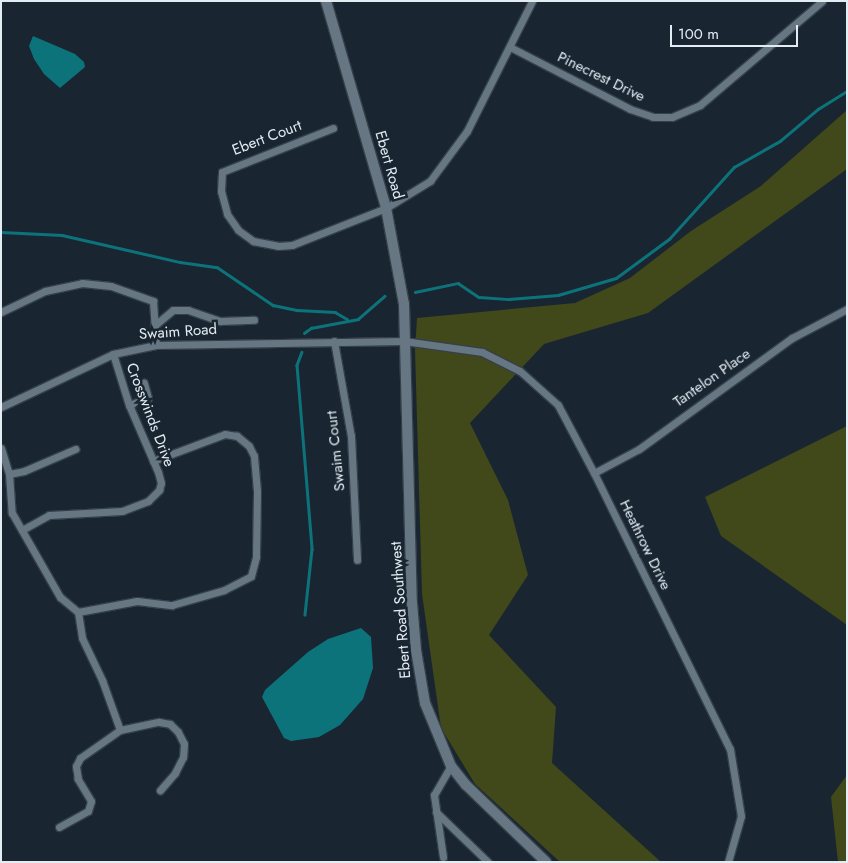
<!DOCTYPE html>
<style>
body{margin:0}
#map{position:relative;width:848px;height:863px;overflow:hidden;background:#192631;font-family:Jost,sans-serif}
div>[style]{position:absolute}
.green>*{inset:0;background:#414819}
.water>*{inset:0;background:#0d737b}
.stream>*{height:2.5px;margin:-1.25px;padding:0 1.25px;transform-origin:1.25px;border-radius:1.25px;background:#0d737b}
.roads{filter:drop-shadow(1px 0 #354049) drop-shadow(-1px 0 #354049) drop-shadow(0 1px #354049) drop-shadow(0 -1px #354049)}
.minor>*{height:7px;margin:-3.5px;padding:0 3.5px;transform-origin:3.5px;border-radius:3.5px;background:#667683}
.secondary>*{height:10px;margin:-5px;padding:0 5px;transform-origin:5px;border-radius:5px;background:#667683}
span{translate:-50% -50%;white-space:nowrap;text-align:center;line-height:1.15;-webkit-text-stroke:5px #192631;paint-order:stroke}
.street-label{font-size:15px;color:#e4ecf3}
.frame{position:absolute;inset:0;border:2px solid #e4ecf3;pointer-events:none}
.scale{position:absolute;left:670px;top:25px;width:128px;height:22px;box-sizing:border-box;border:2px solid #e4ecf3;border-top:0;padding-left:6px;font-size:15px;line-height:18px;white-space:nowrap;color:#e4ecf3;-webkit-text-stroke:4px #192631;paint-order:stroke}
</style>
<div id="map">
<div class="green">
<div style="clip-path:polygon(847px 110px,847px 169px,648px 313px,544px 344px,470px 423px,508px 500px,528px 575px,489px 635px,556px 707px,552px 763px,661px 862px,560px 862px,475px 784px,441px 728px,422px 594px,415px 350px,417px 318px,575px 303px,630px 278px,691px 231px,761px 186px)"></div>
<div style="clip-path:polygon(847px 426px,847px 625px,721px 536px,705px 497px)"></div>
<div style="clip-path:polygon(847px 775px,847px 862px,838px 862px,831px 797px)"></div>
</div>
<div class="water">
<div style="clip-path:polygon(33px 36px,75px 54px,84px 62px,85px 67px,60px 88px,44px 74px,34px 59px,29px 46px)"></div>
<div style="clip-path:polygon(361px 628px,371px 637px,373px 668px,363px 699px,340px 725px,319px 737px,291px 741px,284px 738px,262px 697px,265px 690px,308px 652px,328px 639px)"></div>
</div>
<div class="stream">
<div style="left:1px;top:232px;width:61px;rotate:2.8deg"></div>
<div style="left:62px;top:235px;width:121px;rotate:12.9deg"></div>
<div style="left:180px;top:262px;width:37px;rotate:8deg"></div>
<div style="left:217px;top:267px;width:68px;rotate:34.2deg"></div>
<div style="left:273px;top:305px;width:25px;rotate:12deg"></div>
<div style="left:297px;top:310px;width:38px;rotate:3deg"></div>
<div style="left:335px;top:312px;width:14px;rotate:30deg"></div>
<div style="left:415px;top:292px;width:44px;rotate:-11.8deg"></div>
<div style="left:458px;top:283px;width:25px;rotate:34deg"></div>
<div style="left:479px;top:297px;width:30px;rotate:4deg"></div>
<div style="left:509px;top:299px;width:49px;rotate:-4.7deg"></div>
<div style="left:558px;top:295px;width:60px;rotate:-16.3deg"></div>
<div style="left:616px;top:278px;width:66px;rotate:-36.3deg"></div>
<div style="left:669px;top:239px;width:97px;rotate:-47.9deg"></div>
<div style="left:734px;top:167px;width:53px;rotate:-29.5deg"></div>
<div style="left:780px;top:141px;width:50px;rotate:-40.1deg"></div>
<div style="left:818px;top:109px;width:34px;rotate:-32deg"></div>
<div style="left:304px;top:333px;width:9px;rotate:-36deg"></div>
<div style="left:311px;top:328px;width:48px;rotate:-10.8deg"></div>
<div style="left:358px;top:319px;width:35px;rotate:-41deg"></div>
<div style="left:302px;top:352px;width:14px;rotate:111deg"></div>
<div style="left:297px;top:365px;width:185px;rotate:85.3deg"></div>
<div style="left:312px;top:549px;width:66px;rotate:96.1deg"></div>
</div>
<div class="roads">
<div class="minor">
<div style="left:510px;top:47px;width:135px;rotate:27.3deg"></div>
<div style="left:630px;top:109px;width:24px;rotate:19deg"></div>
<div style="left:653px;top:117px;width:19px"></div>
<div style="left:672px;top:117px;width:30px;rotate:-23deg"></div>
<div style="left:700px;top:105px;width:160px;rotate:-40.4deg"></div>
<div style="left:333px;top:128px;width:119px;rotate:158.4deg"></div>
<div style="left:222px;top:172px;width:19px;rotate:93deg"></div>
<div style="left:221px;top:191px;width:24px;rotate:75deg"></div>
<div style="left:227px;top:214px;width:19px;rotate:55deg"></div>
<div style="left:238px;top:230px;width:19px;rotate:36deg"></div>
<div style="left:253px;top:241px;width:25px;rotate:11deg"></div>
<div style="left:278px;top:246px;width:14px;rotate:-4deg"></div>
<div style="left:292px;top:245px;width:101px;rotate:-21.5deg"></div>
<div style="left:386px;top:208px;width:52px;rotate:-31.5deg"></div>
<div style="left:430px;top:181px;width:62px;rotate:-53.5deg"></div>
<div style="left:467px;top:131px;width:145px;rotate:-63.4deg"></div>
<div style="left:1px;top:312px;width:49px;rotate:-25.5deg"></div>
<div style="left:45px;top:291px;width:38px;rotate:-12deg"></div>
<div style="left:82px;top:283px;width:29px;rotate:6deg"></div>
<div style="left:111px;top:286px;width:45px;rotate:19.7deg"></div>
<div style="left:153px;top:301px;width:44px;rotate:86.1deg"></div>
<div style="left:155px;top:325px;width:23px;rotate:-40deg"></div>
<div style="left:173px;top:310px;width:15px"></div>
<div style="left:188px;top:310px;width:34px;rotate:19deg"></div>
<div style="left:220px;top:321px;width:34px;rotate:-2deg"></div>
<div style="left:334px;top:341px;width:97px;rotate:79.9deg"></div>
<div style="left:351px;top:436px;width:124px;rotate:87.2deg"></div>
<div style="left:129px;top:405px;width:20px;rotate:-20deg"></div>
<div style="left:148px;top:398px;width:16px;rotate:-105deg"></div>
<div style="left:1px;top:407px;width:124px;rotate:-25.3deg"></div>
<div style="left:113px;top:354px;width:44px;rotate:-11.8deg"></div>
<div style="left:156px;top:345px;width:248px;rotate:-0.9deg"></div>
<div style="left:404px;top:341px;width:79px;rotate:8deg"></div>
<div style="left:482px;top:352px;width:42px;rotate:26.6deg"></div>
<div style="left:520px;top:371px;width:51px;rotate:41.8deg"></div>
<div style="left:558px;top:405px;width:77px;rotate:62.1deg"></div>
<div style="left:594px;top:473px;width:308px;rotate:63.8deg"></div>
<div style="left:730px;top:749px;width:68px;rotate:80.7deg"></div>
<div style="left:741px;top:816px;width:48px;rotate:105.8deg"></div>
<div style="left:1px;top:448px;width:27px;rotate:73deg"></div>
<div style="left:9px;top:474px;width:39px;rotate:86deg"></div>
<div style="left:12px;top:513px;width:97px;rotate:60.3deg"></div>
<div style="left:60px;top:597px;width:23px;rotate:40deg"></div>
<div style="left:78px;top:612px;width:60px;rotate:-10.6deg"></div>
<div style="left:137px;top:601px;width:35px;rotate:7deg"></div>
<div style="left:172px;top:605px;width:54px;rotate:-16.1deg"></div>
<div style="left:224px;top:590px;width:30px;rotate:-27deg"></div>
<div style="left:251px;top:576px;width:20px;rotate:-75deg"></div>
<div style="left:256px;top:557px;width:66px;rotate:-89.1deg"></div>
<div style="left:257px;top:491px;width:35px;rotate:-95deg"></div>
<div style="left:254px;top:456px;width:11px;rotate:-117deg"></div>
<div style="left:249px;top:446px;width:16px;rotate:-140deg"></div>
<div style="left:237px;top:436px;width:12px;rotate:-171deg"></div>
<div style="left:225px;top:434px;width:77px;rotate:159.4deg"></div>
<div style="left:594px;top:473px;width:51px;rotate:-28.1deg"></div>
<div style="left:639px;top:449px;width:189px;rotate:-36deg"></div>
<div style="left:792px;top:338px;width:62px;rotate:-27.8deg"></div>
<div style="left:9px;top:474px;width:15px;rotate:-11deg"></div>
<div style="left:24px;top:471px;width:56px;rotate:-23.3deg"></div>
<div style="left:22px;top:530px;width:31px;rotate:-29deg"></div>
<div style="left:49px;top:515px;width:73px;rotate:-3.1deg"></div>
<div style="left:122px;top:511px;width:28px;rotate:-21deg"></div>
<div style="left:148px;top:501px;width:16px;rotate:-45deg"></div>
<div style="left:159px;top:490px;width:7px;rotate:-74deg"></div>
<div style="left:161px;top:483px;width:11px;rotate:-105deg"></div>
<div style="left:158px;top:472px;width:73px;rotate:-113.4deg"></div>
<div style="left:129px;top:405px;width:53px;rotate:-107.4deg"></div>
<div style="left:78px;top:612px;width:26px;rotate:81deg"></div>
<div style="left:82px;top:638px;width:47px;rotate:64.5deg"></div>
<div style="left:102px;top:680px;width:53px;rotate:70.2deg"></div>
<div style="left:436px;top:812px;width:72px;rotate:43.9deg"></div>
<div style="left:59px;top:827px;width:33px;rotate:-29deg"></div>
<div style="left:88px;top:811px;width:10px;rotate:-73deg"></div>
<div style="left:91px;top:801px;width:26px;rotate:-121deg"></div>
<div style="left:78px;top:779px;width:13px;rotate:-99deg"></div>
<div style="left:76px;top:766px;width:9px;rotate:-63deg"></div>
<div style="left:80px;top:758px;width:49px;rotate:-35deg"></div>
<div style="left:120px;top:730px;width:40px;rotate:-12deg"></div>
<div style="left:159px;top:722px;width:11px;rotate:10deg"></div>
<div style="left:170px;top:724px;width:11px;rotate:45deg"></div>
<div style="left:178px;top:732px;width:13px;rotate:63deg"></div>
<div style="left:184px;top:744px;width:13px;rotate:94deg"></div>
<div style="left:183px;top:757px;width:18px;rotate:117deg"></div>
<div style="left:175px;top:773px;width:23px;rotate:131deg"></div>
<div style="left:443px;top:857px;width:63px;rotate:-98.3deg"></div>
<div style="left:434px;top:795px;width:34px;rotate:-60deg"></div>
</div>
<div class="secondary">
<div style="left:326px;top:1px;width:216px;rotate:73.8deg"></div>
<div style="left:386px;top:208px;width:98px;rotate:79.4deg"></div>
<div style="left:404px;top:304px;width:299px;rotate:88.5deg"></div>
<div style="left:412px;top:603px;width:47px;rotate:85.1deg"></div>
<div style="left:416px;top:650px;width:54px;rotate:80.4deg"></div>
<div style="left:425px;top:703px;width:68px;rotate:67.6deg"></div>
<div style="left:451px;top:766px;width:24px;rotate:52deg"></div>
<div style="left:466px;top:785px;width:111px;rotate:43.9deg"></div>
</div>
</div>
<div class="street-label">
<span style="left:601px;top:77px;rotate:26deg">Pinecrest Drive</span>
<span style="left:267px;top:138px;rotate:-21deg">Ebert Court</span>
<span style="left:389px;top:165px;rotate:74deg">Ebert Road</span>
<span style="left:178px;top:332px;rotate:-4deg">Swaim Road</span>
<span style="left:712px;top:378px;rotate:-35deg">Tantelon Place</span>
<span style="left:150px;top:415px;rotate:69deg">Crosswinds Drive</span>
<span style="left:336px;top:451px;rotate:-96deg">Swaim Court</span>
<span style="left:645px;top:545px;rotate:64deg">Heathrow Drive</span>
<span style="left:401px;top:610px;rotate:-94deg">Ebert Road Southwest</span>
</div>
<div class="frame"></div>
<div class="scale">100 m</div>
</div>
